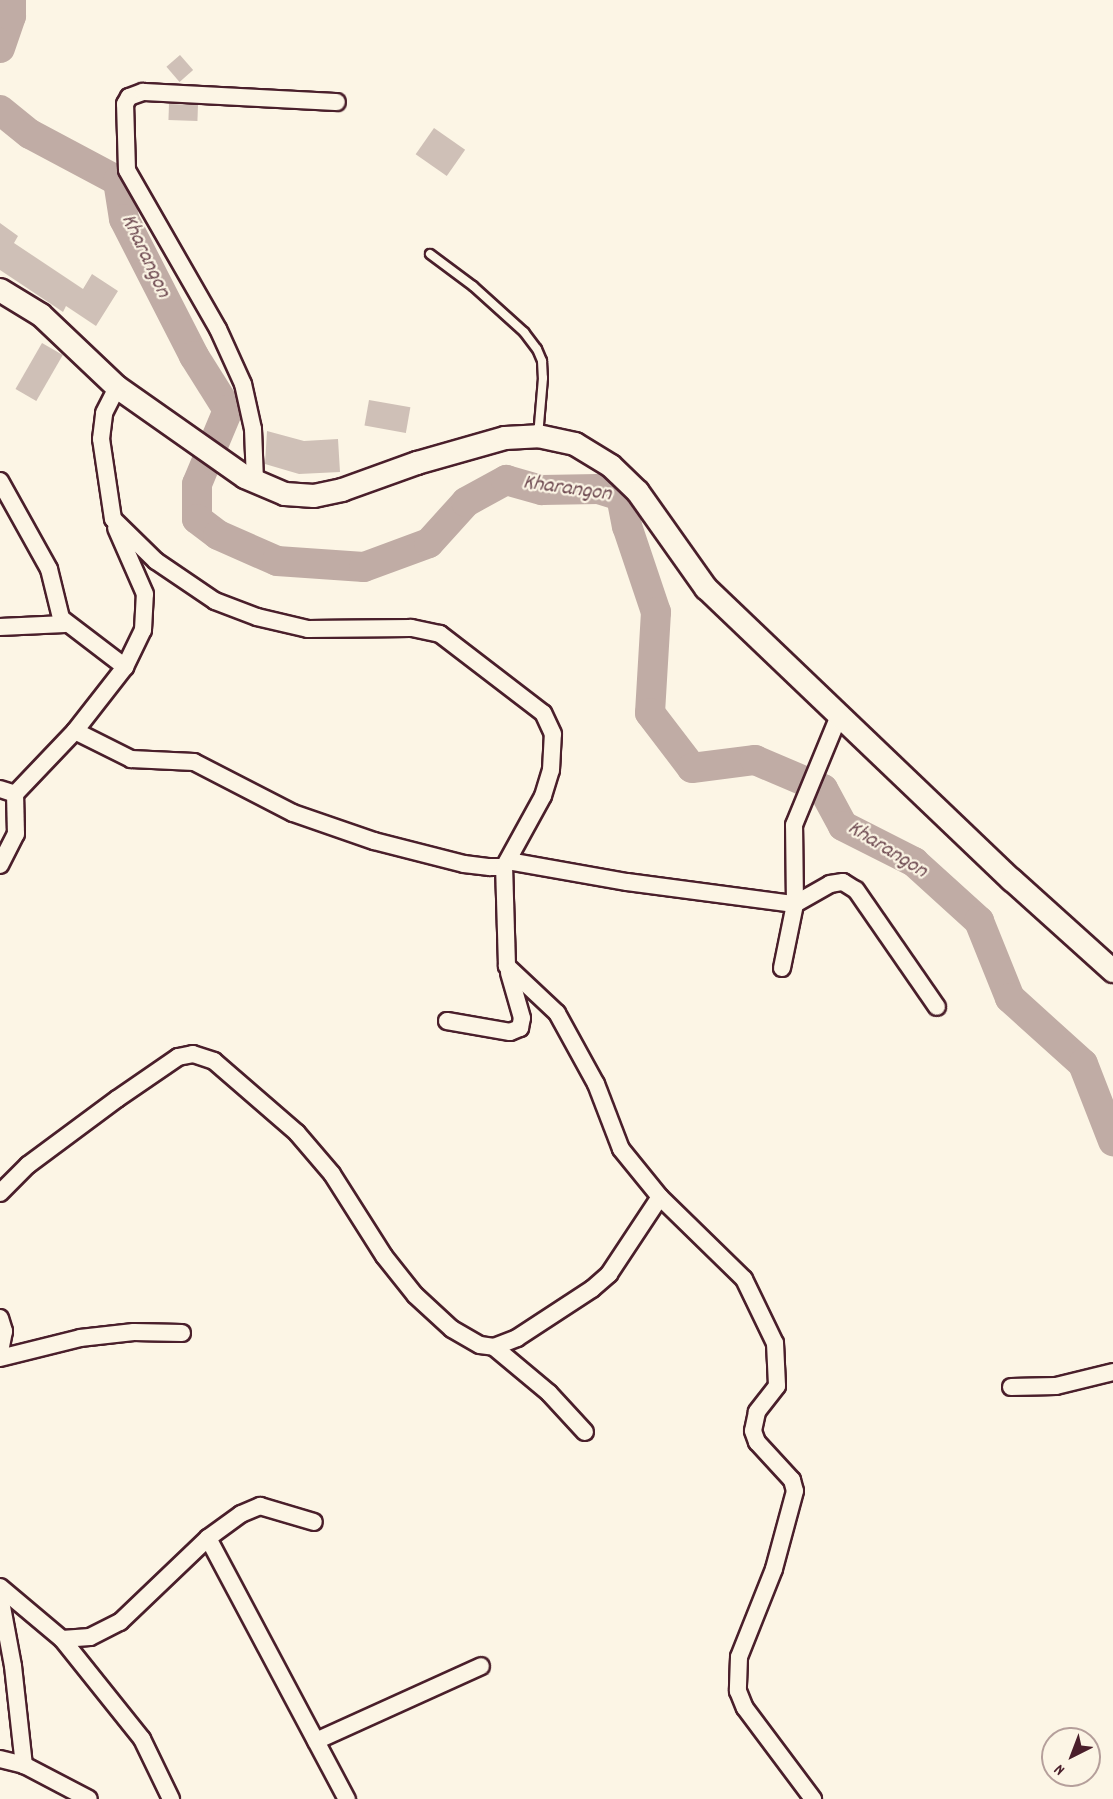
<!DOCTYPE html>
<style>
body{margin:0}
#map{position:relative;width:1113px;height:1799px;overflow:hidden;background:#fcf5e5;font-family:Dekko,sans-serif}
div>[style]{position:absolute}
.river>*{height:30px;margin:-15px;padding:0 15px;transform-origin:15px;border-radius:15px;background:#c0aca5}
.building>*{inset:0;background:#cfc0b7;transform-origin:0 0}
.roads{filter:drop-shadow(2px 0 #4a1f2b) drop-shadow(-2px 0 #4a1f2b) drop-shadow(0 2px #4a1f2b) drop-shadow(0 -2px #4a1f2b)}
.lane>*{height:8px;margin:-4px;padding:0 4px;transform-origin:4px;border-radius:4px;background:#fcf5e5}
.street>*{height:16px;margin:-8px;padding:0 8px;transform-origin:8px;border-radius:8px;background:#fcf5e5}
.secondary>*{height:22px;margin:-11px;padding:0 11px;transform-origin:11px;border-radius:11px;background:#fcf5e5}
span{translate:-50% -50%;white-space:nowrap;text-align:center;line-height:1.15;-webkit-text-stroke:4.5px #fcf5e5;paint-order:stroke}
.water-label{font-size:22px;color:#6d4950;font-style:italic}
.north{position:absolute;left:1041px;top:1727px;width:60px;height:60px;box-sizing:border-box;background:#fcf5e5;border:2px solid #b59f9b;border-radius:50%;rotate:222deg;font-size:16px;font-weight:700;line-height:24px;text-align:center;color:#4a1f2b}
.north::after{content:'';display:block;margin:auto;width:21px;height:27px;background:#4a1f2b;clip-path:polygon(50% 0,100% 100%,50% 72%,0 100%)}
</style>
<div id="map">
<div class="river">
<div style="left:0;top:48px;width:34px;rotate:-71deg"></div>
<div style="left:11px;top:16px;width:16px;rotate:-90deg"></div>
<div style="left:0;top:110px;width:38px;rotate:39deg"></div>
<div style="left:30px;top:134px;width:100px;rotate:28.1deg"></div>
<div style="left:118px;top:181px;width:38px;rotate:81deg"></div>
<div style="left:124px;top:219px;width:154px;rotate:62.9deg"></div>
<div style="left:194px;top:356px;width:64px;rotate:57.8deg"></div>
<div style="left:228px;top:410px;width:80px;rotate:112.7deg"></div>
<div style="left:197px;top:484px;width:35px;rotate:90deg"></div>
<div style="left:197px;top:519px;width:26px;rotate:37deg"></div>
<div style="left:218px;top:535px;width:64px;rotate:23.8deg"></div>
<div style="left:277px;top:561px;width:87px;rotate:3.9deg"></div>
<div style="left:364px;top:567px;width:69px;rotate:-20.3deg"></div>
<div style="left:429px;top:543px;width:55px;rotate:-47.9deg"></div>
<div style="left:466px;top:502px;width:46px;rotate:-28.8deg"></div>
<div style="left:506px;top:480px;width:37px;rotate:16deg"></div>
<div style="left:542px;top:490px;width:56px;rotate:-1deg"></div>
<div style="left:598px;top:489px;width:24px;rotate:17deg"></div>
<div style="left:621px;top:496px;width:31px;rotate:79deg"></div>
<div style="left:627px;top:526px;width:91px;rotate:71.4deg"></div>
<div style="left:656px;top:612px;width:101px;rotate:93.4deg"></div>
<div style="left:650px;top:713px;width:69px;rotate:52.6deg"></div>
<div style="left:692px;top:768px;width:64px;rotate:-7.2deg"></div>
<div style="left:755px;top:760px;width:74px;rotate:23.1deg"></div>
<div style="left:823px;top:789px;width:42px;rotate:61.6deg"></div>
<div style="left:843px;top:826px;width:80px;rotate:26.9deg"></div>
<div style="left:914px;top:862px;width:88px;rotate:42.2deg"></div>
<div style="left:979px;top:921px;width:83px;rotate:68.1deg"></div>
<div style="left:1010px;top:998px;width:98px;rotate:42.1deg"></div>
<div style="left:1083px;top:1064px;width:83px;rotate:68.7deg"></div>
</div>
<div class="building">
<div style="left:180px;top:55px;width:20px;height:18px;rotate:49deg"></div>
<div style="left:169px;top:104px;width:29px;height:16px;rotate:2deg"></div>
<div style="left:434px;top:128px;width:38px;height:32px;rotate:35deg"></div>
<div style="clip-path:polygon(0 223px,18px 236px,14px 243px,83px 289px,92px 274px,118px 291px,96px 326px,66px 306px,63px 312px,0 270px)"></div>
<div style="left:42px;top:343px;width:24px;height:53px;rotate:30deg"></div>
<div style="left:369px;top:400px;width:42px;height:26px;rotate:10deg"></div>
<div style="clip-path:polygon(267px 431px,304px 441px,338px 439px,340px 472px,299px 474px,265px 464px)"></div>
</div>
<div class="roads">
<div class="lane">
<div style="left:430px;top:254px;width:54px;rotate:36.7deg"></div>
<div style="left:473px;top:286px;width:69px;rotate:42deg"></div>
<div style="left:524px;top:332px;width:21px;rotate:53deg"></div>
<div style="left:537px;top:349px;width:13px;rotate:67deg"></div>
<div style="left:542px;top:361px;width:17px;rotate:87deg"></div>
<div style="left:543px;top:378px;width:58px;rotate:94.9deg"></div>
</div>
<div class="street">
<div style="left:0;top:481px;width:101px;rotate:60.9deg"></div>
<div style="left:49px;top:569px;width:50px;rotate:76.2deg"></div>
<div style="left:61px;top:618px;width:81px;rotate:37.4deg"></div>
<div style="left:255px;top:481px;width:52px;rotate:-92.2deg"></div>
<div style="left:253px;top:429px;width:46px;rotate:-102.5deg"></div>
<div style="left:243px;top:384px;width:60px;rotate:-114.4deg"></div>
<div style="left:218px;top:329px;width:183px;rotate:-119.8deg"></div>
<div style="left:127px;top:170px;width:66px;rotate:-91.7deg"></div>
<div style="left:125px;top:104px;width:8px;rotate:-60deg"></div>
<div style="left:129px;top:97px;width:15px;rotate:-20deg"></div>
<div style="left:143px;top:92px;width:194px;rotate:3deg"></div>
<div style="left:0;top:627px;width:65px;rotate:-2.6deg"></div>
<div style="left:75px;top:731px;width:63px;rotate:26.6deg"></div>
<div style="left:131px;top:759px;width:63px;rotate:2.7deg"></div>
<div style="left:194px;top:762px;width:111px;rotate:27.3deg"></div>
<div style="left:293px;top:813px;width:86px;rotate:19.1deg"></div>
<div style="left:374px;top:841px;width:93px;rotate:14.3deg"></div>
<div style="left:464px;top:864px;width:26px;rotate:7deg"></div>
<div style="left:490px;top:867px;width:14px"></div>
<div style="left:504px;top:867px;width:81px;rotate:-61.2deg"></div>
<div style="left:543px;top:796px;width:27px;rotate:-73deg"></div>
<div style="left:551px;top:770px;width:36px;rotate:-87deg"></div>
<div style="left:553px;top:734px;width:23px;rotate:-115deg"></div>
<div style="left:543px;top:713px;width:130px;rotate:-142.5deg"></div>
<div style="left:440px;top:634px;width:30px;rotate:-168deg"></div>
<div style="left:411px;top:628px;width:103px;rotate:179.4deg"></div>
<div style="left:308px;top:629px;width:52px;rotate:-166.8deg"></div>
<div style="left:257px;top:617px;width:45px;rotate:-159.1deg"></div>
<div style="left:215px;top:601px;width:71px;rotate:-145.9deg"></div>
<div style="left:156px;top:561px;width:60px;rotate:-135.7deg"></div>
<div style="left:113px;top:519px;width:81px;rotate:-98.5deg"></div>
<div style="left:101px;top:439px;width:26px;rotate:-83deg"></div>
<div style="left:104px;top:413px;width:29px;rotate:-63deg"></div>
<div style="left:0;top:789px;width:16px;rotate:18deg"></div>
<div style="left:508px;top:861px;width:121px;rotate:10deg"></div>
<div style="left:627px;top:882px;width:169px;rotate:7.5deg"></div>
<div style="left:795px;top:904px;width:79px;rotate:-90.7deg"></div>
<div style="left:794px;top:825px;width:118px;rotate:-67.6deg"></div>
<div style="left:0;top:865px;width:35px;rotate:-63deg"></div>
<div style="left:16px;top:834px;width:40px;rotate:-91.4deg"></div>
<div style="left:15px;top:794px;width:87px;rotate:-46.4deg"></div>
<div style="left:75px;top:731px;width:81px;rotate:-52deg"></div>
<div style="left:125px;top:667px;width:41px;rotate:-64.1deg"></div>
<div style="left:143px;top:630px;width:36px;rotate:-87deg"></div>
<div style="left:145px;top:594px;width:72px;rotate:-113.7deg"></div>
<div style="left:782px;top:968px;width:65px;rotate:-78.5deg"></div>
<div style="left:795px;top:904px;width:40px;rotate:-29.7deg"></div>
<div style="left:830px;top:884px;width:13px;rotate:-9deg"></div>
<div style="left:843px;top:882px;width:15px;rotate:32deg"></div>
<div style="left:856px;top:890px;width:142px;rotate:55.3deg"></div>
<div style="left:447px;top:1021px;width:64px;rotate:9.9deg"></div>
<div style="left:510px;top:1032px;width:11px;rotate:-22deg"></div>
<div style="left:520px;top:1028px;width:10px;rotate:-79deg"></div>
<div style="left:522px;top:1018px;width:47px;rotate:-106.1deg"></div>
<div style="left:0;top:1193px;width:40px;rotate:-45deg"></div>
<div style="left:28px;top:1165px;width:111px;rotate:-36.6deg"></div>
<div style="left:117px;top:1099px;width:74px;rotate:-34.5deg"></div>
<div style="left:178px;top:1057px;width:15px;rotate:-11deg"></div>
<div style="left:193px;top:1054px;width:22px;rotate:18deg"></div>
<div style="left:214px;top:1061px;width:110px;rotate:40.9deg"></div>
<div style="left:297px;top:1133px;width:54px;rotate:49.5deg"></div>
<div style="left:332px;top:1174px;width:97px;rotate:57.6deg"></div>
<div style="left:384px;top:1256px;width:50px;rotate:51.5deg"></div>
<div style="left:415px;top:1295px;width:50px;rotate:42.6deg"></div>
<div style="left:452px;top:1329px;width:32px;rotate:30deg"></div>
<div style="left:480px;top:1345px;width:14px;rotate:8deg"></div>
<div style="left:494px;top:1347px;width:25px;rotate:-21deg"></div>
<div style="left:517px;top:1338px;width:90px;rotate:-33.2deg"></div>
<div style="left:592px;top:1289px;width:23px;rotate:-41deg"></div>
<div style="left:609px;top:1274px;width:92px;rotate:-56.5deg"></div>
<div style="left:660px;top:1197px;width:62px;rotate:-129.1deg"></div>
<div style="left:621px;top:1149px;width:70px;rotate:-111deg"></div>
<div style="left:596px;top:1084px;width:81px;rotate:-118.8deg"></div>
<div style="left:557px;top:1013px;width:69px;rotate:-136.8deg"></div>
<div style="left:507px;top:966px;width:99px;rotate:-91.7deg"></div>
<div style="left:660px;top:1197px;width:117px;rotate:44.3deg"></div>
<div style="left:744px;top:1279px;width:71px;rotate:64.2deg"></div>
<div style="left:775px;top:1343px;width:43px;rotate:87.3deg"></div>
<div style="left:777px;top:1386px;width:33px;rotate:128deg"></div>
<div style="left:757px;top:1412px;width:19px;rotate:102deg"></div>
<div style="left:753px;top:1431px;width:12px;rotate:70deg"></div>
<div style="left:757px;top:1442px;width:52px;rotate:47.4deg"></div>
<div style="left:792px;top:1480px;width:11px;rotate:75deg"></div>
<div style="left:795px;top:1491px;width:81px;rotate:105.1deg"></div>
<div style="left:774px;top:1569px;width:95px;rotate:111.7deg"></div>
<div style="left:739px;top:1657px;width:34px;rotate:92deg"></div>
<div style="left:738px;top:1691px;width:18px;rotate:68deg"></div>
<div style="left:745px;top:1708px;width:114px;rotate:53.2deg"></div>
<div style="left:0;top:1318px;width:14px;rotate:73deg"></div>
<div style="left:4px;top:1331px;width:21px;rotate:101deg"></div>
<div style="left:494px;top:1347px;width:72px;rotate:39.9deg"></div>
<div style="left:549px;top:1393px;width:53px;rotate:47.3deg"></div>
<div style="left:0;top:1358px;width:82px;rotate:-14deg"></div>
<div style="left:80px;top:1338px;width:54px;rotate:-6.3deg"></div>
<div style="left:134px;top:1332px;width:48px;rotate:1.2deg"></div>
<div style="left:1011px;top:1387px;width:45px;rotate:-1.3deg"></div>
<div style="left:1056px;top:1386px;width:59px;rotate:-13.8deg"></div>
<div style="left:208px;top:1538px;width:296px;rotate:62deg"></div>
<div style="left:0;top:1587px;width:81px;rotate:40deg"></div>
<div style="left:62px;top:1639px;width:128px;rotate:51.3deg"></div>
<div style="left:142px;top:1739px;width:67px;rotate:64.2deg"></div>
<div style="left:0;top:1596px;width:71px;rotate:79.5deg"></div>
<div style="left:13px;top:1666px;width:100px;rotate:83.7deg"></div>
<div style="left:24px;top:1765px;width:73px;rotate:27.6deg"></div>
<div style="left:62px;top:1639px;width:28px;rotate:-4deg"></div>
<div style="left:90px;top:1637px;width:34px;rotate:-27deg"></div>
<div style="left:120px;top:1622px;width:122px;rotate:-43.7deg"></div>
<div style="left:208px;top:1538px;width:41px;rotate:-36deg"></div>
<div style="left:241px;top:1514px;width:21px;rotate:-23deg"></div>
<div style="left:260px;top:1506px;width:56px;rotate:16.5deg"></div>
<div style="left:316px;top:1741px;width:181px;rotate:-24.4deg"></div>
<div style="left:0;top:1759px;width:25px;rotate:14deg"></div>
</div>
<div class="secondary">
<div style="left:0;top:290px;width:48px;rotate:31.4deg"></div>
<div style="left:41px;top:315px;width:105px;rotate:43.5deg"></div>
<div style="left:117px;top:387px;width:156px;rotate:35.1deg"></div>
<div style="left:245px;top:477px;width:43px;rotate:23deg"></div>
<div style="left:285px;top:494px;width:29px;rotate:4deg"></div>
<div style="left:314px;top:496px;width:29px;rotate:-12deg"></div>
<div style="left:342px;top:490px;width:80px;rotate:-19.8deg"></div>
<div style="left:417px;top:463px;width:91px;rotate:-15.9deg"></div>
<div style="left:505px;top:438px;width:33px;rotate:-3deg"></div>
<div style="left:538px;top:436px;width:38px;rotate:12deg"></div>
<div style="left:575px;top:444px;width:42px;rotate:31.4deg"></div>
<div style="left:611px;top:466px;width:37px;rotate:44deg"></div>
<div style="left:638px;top:492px;width:118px;rotate:54.7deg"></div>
<div style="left:706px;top:588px;width:423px;rotate:43.7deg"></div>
<div style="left:1012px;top:880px;width:136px;rotate:42deg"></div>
</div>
</div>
<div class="water-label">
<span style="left:145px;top:256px;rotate:65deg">Kharangon</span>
<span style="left:567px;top:489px;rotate:8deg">Kharangon</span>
<span style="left:887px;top:850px;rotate:32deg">Kharangon</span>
</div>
<div class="north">N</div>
</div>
